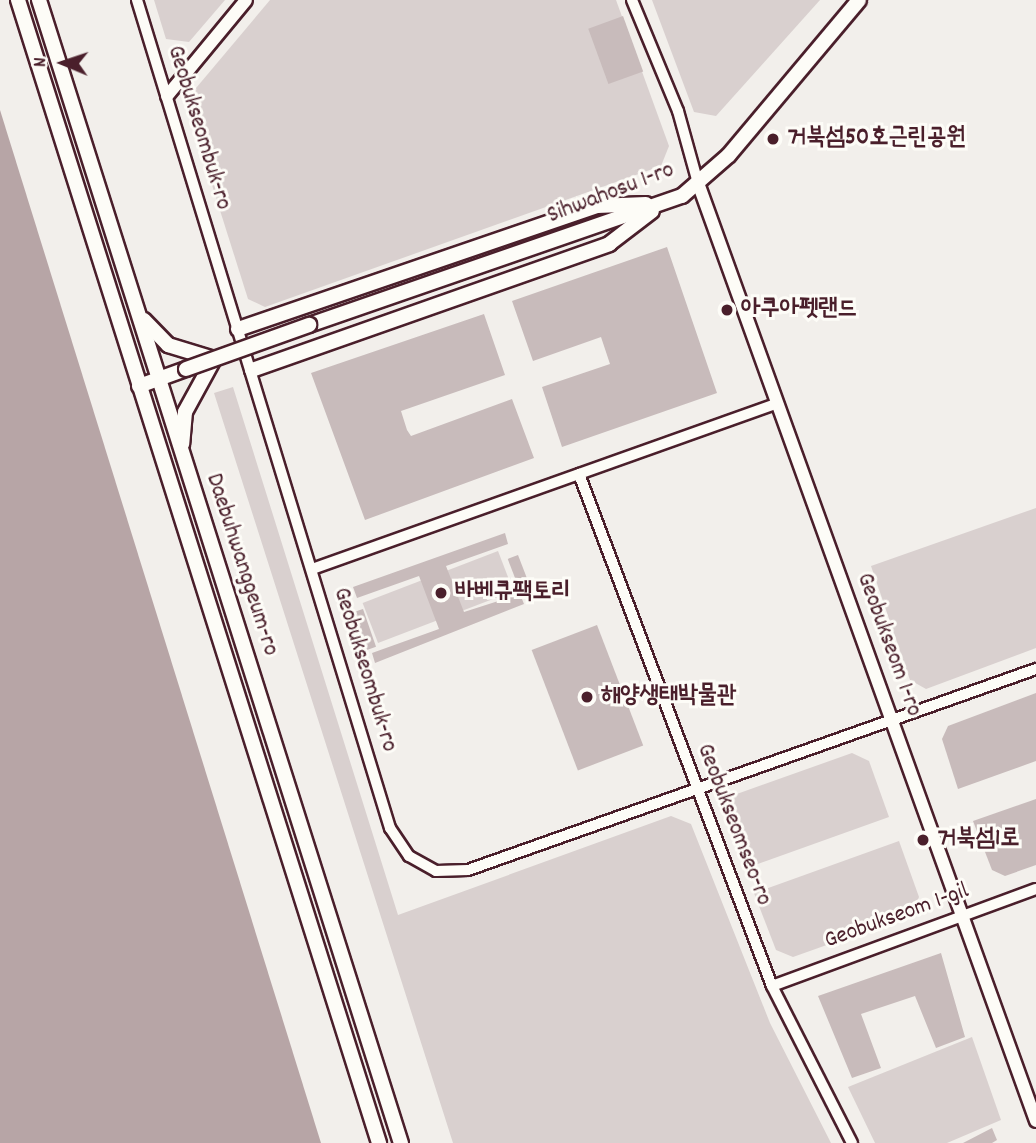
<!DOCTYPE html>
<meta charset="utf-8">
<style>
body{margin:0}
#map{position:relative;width:1036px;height:1143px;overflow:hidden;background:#f2efeb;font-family:Dekko,"Poor Story",sans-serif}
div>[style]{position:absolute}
.green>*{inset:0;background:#d9d0cf;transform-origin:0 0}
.water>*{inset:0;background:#b7a5a6}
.building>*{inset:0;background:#c8bbbb;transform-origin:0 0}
.roads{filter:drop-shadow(2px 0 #4a1f2b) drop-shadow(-2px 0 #4a1f2b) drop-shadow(0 2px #4a1f2b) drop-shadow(0 -2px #4a1f2b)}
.minor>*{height:10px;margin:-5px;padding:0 5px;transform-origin:5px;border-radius:5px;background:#fdfcf7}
.tertiary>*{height:12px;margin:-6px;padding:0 6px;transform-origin:6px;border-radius:6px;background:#fdfcf7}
.secondary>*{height:14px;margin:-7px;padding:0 7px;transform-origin:7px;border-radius:7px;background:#fdfcf7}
.bridges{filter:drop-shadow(2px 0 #4a1f2b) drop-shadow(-2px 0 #4a1f2b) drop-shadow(0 2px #4a1f2b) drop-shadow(0 -2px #4a1f2b)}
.secondary-bridge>*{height:14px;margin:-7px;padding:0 7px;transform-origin:7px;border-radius:7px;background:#fdfcf7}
.dots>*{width:19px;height:19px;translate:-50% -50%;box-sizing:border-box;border:4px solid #fdfcf7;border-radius:50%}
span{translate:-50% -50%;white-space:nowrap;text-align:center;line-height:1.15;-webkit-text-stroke:6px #fdfcf7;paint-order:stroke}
.street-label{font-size:24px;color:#4a1f2b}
.poi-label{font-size:24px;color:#4a1f2b;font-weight:700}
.left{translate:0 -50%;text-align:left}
.north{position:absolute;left:28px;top:28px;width:70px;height:70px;-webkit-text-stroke:5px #fdfcf7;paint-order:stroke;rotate:272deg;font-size:19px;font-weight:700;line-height:28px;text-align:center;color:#4a1f2b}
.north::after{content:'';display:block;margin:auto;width:24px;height:32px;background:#4a1f2b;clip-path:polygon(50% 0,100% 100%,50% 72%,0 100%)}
</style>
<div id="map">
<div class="green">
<div style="clip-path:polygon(154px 0,225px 0,189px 42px,166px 39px)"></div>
<div style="clip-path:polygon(270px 0,616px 0,669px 146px,661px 166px,265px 307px,248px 299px,188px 109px,191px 94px)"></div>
<div style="clip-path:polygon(652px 0,820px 0,716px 116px,694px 112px)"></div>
<div style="clip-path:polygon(233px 387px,398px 915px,671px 816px,691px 824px,770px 1023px,831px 1143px,453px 1143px,214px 393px)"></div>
<div style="clip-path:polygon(1036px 508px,1036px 648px,926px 689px,910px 680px,871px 566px)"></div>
<div style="left:498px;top:551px;width:43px;height:145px;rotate:69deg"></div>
<div style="clip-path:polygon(852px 753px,869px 761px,889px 817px,744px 869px,724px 814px,734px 795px)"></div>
<div style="clip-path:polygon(899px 841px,919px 897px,911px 915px,793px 957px,776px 950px,754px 893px)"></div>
<div style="clip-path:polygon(972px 1037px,1001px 1120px,947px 1143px,875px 1143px,848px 1087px)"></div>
</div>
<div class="water">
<div style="clip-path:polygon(0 110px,321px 1143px,0 1143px)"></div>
</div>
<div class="building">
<div style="left:623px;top:16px;width:59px;height:37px;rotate:70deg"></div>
<div style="clip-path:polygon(667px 247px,717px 393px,562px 447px,542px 387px,610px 364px,601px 337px,533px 361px,512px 301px)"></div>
<div style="clip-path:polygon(484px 314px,505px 375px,401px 411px,407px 430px,411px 436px,512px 399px,534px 458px,365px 520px,311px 373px)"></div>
<div style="clip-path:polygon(505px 533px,508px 544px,446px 566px,464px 612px,520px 594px,524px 604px,375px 663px,372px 653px,439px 629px,419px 576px,357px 598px,353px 587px)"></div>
<div style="left:518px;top:555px;width:40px;height:11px;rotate:69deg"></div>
<div style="left:363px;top:609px;width:40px;height:11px;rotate:71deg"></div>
<div style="left:597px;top:625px;width:129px;height:70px;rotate:69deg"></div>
<div style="clip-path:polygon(1036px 693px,1036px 761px,958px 789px,942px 739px,948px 726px)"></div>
<div style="clip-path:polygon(1036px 799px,1036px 865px,1005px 876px,992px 870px,973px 821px)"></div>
<div style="clip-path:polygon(941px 953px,965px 1037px,936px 1048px,915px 996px,861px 1014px,881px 1068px,852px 1078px,818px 996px)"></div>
<div style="clip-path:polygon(992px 1128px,997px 1140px,992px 1143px,963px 1143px)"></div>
</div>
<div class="roads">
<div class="minor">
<div style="left:137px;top:0;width:866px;rotate:73.01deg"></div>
<div style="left:390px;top:828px;width:34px;rotate:56deg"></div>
<div style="left:409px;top:856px;width:31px;rotate:29deg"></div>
<div style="left:436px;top:871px;width:32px;rotate:-2deg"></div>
<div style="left:468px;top:870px;width:603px;rotate:-19.49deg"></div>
<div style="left:632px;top:0;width:120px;rotate:67.5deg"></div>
<div style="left:678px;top:111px;width:75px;rotate:74.5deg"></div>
<div style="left:579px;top:474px;width:547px;rotate:69.35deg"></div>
<div style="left:772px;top:986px;width:176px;rotate:63deg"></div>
<div style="left:312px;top:569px;width:494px;rotate:-19.6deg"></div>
<div style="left:772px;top:986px;width:281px;rotate:-20.2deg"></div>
</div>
<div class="tertiary">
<div style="left:167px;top:96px;width:124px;rotate:-50.5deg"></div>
<div style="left:698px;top:183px;width:997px;rotate:70.18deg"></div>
</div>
<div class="secondary">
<div style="left:18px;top:0;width:1199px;rotate:72.47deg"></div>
<div style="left:39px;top:0;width:1199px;rotate:72.43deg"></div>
<div style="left:144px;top:320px;width:35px;rotate:46deg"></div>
<div style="left:168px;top:345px;width:48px;rotate:16.9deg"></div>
<div style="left:214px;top:359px;width:60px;rotate:118.7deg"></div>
<div style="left:185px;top:412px;width:32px;rotate:95deg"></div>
<div style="left:309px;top:325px;width:395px;rotate:-19.1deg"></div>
<div style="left:682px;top:196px;width:62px;rotate:-41.1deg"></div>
<div style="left:729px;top:155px;width:202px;rotate:-50deg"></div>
<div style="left:238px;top:329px;width:379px;rotate:-18.9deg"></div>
<div style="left:597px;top:206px;width:49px;rotate:-2.3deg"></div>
<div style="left:252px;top:370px;width:379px;rotate:-19.4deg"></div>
<div style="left:609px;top:244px;width:54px;rotate:-37.5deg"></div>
<div style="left:139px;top:386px;width:50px;rotate:-19.9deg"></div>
</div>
</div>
<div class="bridges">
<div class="secondary-bridge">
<div style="left:186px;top:369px;width:131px;rotate:-19.7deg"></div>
</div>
</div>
<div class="dots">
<div style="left:773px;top:139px;background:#4a1f2b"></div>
<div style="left:727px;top:310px;background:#4a1f2b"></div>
<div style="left:441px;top:593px;background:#4a1f2b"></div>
<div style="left:587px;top:697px;background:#4a1f2b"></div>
<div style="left:923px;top:840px;background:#4a1f2b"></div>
</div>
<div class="street-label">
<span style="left:198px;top:128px;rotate:73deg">Geobukseombuk-ro</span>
<span style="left:611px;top:194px;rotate:-21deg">Sihwahosu 1-ro</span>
<span style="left:241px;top:565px;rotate:72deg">Daebuhwanggeum-ro</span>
<span style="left:888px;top:645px;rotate:70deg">Geobukseom 1-ro</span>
<span style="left:364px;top:670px;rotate:73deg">Geobukseombuk-ro</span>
<span style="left:733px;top:825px;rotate:69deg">Geobukseomseo-ro</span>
<span style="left:897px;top:917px;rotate:-20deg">Geobukseom 1-gil</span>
</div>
<div class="poi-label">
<span class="left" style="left:787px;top:139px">거북섬50호근린공원</span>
<span class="left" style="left:741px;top:310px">아쿠아펫랜드</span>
<span class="left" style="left:455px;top:593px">바베큐팩토리</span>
<span class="left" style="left:601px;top:697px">해양생태박물관</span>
<span class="left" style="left:937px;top:840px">거북섬1로</span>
</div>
<div class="north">N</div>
</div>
